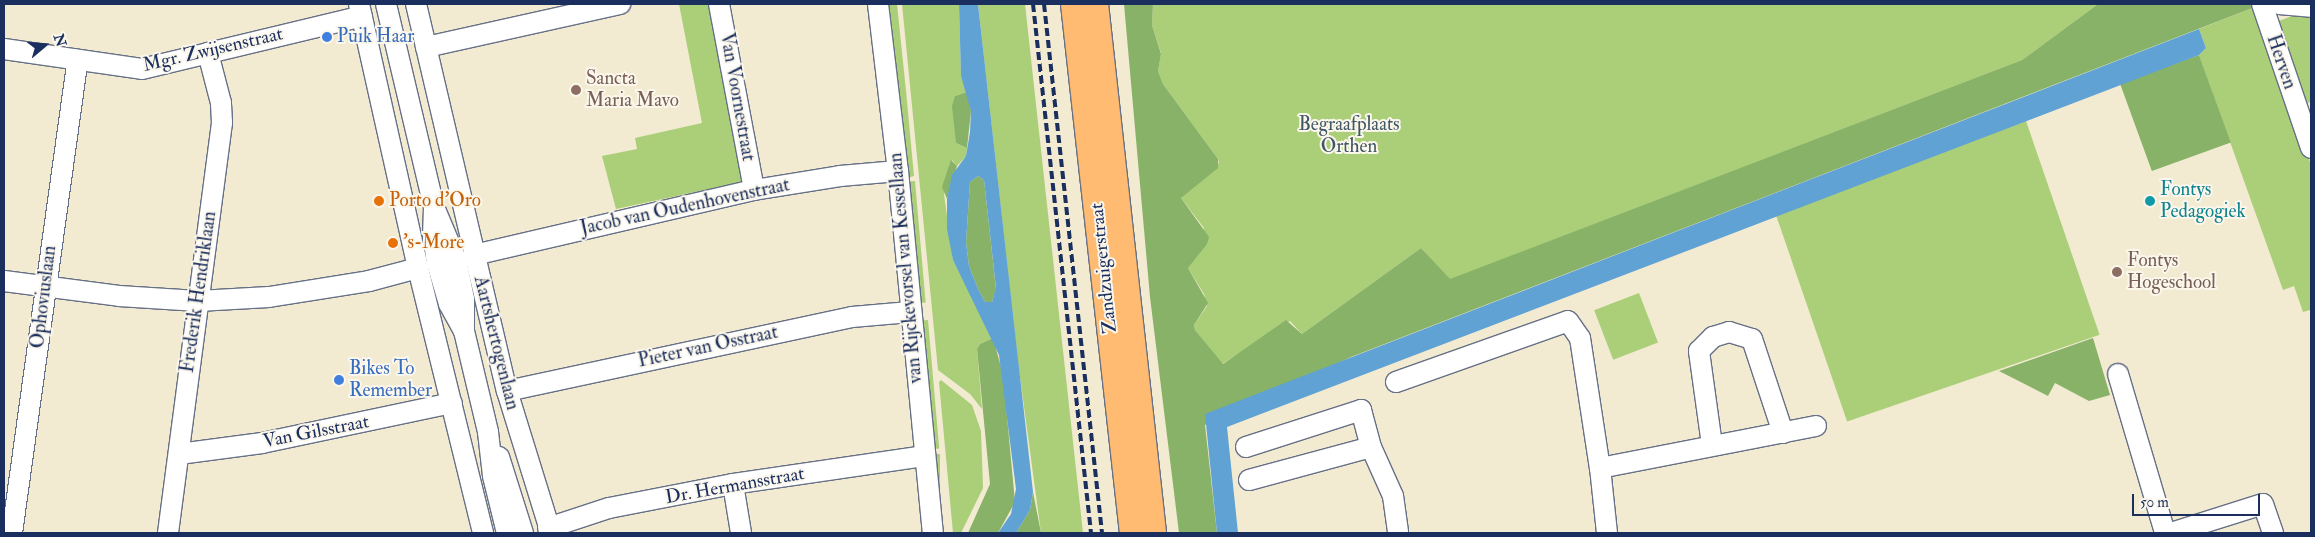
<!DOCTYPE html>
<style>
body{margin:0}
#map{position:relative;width:2315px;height:537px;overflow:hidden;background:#f2ead1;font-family:"IM FELL Double Pica",serif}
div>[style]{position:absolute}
.green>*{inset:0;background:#aacf78;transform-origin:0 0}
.forest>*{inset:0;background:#87b268;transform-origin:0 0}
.water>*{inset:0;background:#5fa2d3}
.roads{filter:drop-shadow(1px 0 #667086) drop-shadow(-1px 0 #667086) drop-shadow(0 1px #667086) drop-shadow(0 -1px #667086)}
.minor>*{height:20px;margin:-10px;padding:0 10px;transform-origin:10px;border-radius:10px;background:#fff}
.major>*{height:26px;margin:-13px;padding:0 13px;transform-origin:13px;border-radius:13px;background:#febb71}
.rail>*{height:4px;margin-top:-2px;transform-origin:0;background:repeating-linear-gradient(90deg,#1b2f5e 0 8px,transparent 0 12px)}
.dots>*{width:14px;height:14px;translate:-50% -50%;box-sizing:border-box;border:2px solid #fbf7ec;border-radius:50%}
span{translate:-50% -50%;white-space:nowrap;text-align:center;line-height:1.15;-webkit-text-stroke:4px #fbf7ec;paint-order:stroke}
.shop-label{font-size:19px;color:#366cbe}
.left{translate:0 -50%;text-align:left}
.street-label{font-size:19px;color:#1b2f5e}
.education-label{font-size:19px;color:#785e54}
.park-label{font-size:19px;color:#3f5764}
.culture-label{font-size:19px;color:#0d838f}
.food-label{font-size:19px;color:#c56008}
.frame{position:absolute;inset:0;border:5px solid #1b2f5e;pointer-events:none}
.north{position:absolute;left:20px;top:20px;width:50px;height:50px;-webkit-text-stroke:4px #fbf7ec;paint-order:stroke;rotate:72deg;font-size:14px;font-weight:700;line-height:20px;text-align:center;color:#1b2f5e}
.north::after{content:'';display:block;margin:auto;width:18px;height:22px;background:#1b2f5e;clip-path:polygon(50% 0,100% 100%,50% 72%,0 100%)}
.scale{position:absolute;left:2132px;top:494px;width:128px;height:22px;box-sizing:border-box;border:2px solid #1b2f5e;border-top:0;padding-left:6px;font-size:15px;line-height:18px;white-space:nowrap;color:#1b2f5e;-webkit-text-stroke:4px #fbf7ec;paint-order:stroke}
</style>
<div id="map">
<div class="green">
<div style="clip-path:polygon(679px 4px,712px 4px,746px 181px,616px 209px,602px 156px,637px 149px,635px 138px,702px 123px)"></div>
<div style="clip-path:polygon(889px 4px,897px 4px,906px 91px,914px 176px,907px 178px)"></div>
<div style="clip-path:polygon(902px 4px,959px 4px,961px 76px,967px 92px,955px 96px,956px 143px,967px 148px,966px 156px,957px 166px,952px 160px,944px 194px,953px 260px,993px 338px,980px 344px,977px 349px,982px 409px,970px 394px,938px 370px)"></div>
<div style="clip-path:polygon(978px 4px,1025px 4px,1083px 533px,1041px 533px,1018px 362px)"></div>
<div style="clip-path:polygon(1153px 4px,2098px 4px,2022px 60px,1449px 280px,1421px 248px,1302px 334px,1290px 321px,1222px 364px,1195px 330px,1194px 325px,1207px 306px,1204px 294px,1188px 268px,1204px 228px,1181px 198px,1219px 163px,1218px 159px,1163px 84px,1158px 71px,1161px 53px,1152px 25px)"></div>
<div style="clip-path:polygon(2255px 7px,2311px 165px,2311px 314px,2310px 310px,2303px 312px,2294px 286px,2283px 290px,2199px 55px,2206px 48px,2199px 29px)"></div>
<div style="clip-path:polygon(2299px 13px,2311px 15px,2311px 102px,2307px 103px,2279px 21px)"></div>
<div style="left:2026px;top:121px;width:226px;height:267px;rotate:71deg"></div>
<div style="left:915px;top:181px;width:122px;height:8px;rotate:85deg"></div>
<div style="left:1639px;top:293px;width:53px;height:48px;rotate:69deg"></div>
<div style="left:928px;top:320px;width:129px;height:8px;rotate:85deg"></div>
<div style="clip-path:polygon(941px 380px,972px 405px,981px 431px,983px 488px,961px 533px,953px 533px,939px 382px)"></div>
<div style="left:932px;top:454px;width:8px;height:79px"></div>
</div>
<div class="forest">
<div style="clip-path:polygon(1124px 4px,1153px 4px,1152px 25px,1161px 54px,1158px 71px,1163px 84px,1218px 159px,1218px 168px,1181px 198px,1209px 237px,1207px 244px,1188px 268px,1208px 303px,1194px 325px,1195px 330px,1223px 364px,1286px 320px,1302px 334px,1421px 248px,1450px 279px,2022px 60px,2098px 4px,2253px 4px,2255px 7px,1351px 357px,1205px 425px,1217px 533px,1179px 533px,1150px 297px)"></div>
<div style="left:2199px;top:55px;width:93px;height:84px;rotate:70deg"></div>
<div style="clip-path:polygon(967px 92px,971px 111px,967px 148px,956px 143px,952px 106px,955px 96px)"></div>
<div style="clip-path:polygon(951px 160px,957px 166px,947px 199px,942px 187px)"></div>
<div style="clip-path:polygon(978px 176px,984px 180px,996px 289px,992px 302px,985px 302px,978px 289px,969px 266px,966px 242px,970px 182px)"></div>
<div style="clip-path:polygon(993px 338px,1003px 374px,1015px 502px,998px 533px,968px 533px,990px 484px,977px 349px,980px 344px)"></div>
<div style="clip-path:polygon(2093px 338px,2110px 395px,2089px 401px,2055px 383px,2048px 396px,1999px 371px)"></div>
<div style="clip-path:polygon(1033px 492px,1041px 533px,1016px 533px,1030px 510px)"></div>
</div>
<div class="water">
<div style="clip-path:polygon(evenodd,959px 4px,978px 4px,1033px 492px,1030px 510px,1016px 533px,998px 533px,1011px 514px,1016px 489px,999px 355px,953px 260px,947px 229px,947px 199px,952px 175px,966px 156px,970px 132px,971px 111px,961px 76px,959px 4px,978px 176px,984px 180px,996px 288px,992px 302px,985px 302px,978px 289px,969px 266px,966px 242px,970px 182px,978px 176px)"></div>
<div style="clip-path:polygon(2199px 29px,2206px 48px,2199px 55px,1227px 427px,1238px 533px,1217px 533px,1205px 414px)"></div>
</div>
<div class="roads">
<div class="minor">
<div style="left:359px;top:4px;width:271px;rotate:77.4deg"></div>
<div style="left:418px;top:268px;width:273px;rotate:76.2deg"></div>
<div style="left:386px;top:4px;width:209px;rotate:76.7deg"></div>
<div style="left:434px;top:207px;width:56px;rotate:67.1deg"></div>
<div style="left:456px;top:259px;width:41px;rotate:78.7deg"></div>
<div style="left:464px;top:299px;width:32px;rotate:90deg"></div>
<div style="left:416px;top:4px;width:398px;rotate:76.8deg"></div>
<div style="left:507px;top:391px;width:149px;rotate:72.8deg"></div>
<div style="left:719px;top:4px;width:189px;rotate:79.3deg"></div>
<div style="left:878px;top:4px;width:168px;rotate:83.2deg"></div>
<div style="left:898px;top:171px;width:364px;rotate:84.5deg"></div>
<div style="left:2262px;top:4px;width:152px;rotate:71.2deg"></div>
<div style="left:2279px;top:4px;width:32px;rotate:5deg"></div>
<div style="left:426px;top:47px;width:199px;rotate:-12.5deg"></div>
<div style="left:4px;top:49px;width:139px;rotate:8.2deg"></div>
<div style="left:142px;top:69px;width:226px;rotate:-13.5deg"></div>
<div style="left:434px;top:207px;width:28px;rotate:92deg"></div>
<div style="left:433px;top:235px;width:28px;rotate:82deg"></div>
<div style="left:437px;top:263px;width:43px;rotate:73.7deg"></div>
<div style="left:449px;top:304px;width:31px;rotate:61deg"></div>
<div style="left:464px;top:331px;width:104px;rotate:76.6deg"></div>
<div style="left:488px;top:432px;width:44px;rotate:83.5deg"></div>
<div style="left:493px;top:476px;width:59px;rotate:76.2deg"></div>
<div style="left:474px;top:255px;width:287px;rotate:-13.1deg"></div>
<div style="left:754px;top:190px;width:87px;rotate:-9.2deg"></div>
<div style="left:840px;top:176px;width:58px;rotate:-4.9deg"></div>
<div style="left:4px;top:281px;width:116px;rotate:7.4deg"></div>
<div style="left:119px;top:296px;width:79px;rotate:3.6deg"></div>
<div style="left:198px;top:301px;width:71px;rotate:-3.2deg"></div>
<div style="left:269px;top:297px;width:101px;rotate:-9.1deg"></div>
<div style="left:369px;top:281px;width:51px;rotate:-14.9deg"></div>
<div style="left:2118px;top:374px;width:166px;rotate:73.5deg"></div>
<div style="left:1396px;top:382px;width:182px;rotate:-19.5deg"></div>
<div style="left:1568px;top:321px;width:21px;rotate:55deg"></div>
<div style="left:1580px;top:338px;width:132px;rotate:81.3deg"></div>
<div style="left:507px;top:391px;width:353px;rotate:-12.1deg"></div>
<div style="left:852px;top:317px;width:58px;rotate:-4.9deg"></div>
<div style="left:1712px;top:445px;width:95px;rotate:-97.9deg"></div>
<div style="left:1699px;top:351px;width:20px;rotate:-45deg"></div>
<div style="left:1713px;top:337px;width:17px;rotate:-17deg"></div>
<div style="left:1729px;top:332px;width:24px;rotate:17deg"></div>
<div style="left:1752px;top:339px;width:99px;rotate:71.7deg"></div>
<div style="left:1246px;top:447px;width:121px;rotate:-17.8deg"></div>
<div style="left:1361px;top:410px;width:38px;rotate:75deg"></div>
<div style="left:1371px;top:447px;width:54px;rotate:65.8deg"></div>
<div style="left:1393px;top:496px;width:37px;rotate:82deg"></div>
<div style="left:179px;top:454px;width:84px;rotate:-7.5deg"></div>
<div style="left:262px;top:443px;width:194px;rotate:-11.9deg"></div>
<div style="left:499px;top:457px;width:80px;rotate:72.5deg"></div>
<div style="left:1249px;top:480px;width:126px;rotate:-15.1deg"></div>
<div style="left:733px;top:484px;width:50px;rotate:80.7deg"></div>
<div style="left:548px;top:528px;width:64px;rotate:-18.2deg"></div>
<div style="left:609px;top:508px;width:126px;rotate:-11deg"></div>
<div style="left:733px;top:484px;width:193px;rotate:-8.3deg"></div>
<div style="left:12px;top:533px;width:478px;rotate:-82.1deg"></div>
<div style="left:168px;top:533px;width:414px;rotate:-82.5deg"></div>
<div style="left:222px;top:123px;width:20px;rotate:-93deg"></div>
<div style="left:221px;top:103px;width:52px;rotate:-104.6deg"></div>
<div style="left:1607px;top:533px;width:65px;rotate:-96.1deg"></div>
<div style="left:1600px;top:468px;width:220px;rotate:-11deg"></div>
<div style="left:2171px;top:533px;width:96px;rotate:-17.5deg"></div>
<div style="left:2263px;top:504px;width:31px;rotate:71deg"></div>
</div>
<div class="major">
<div style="left:1074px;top:4px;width:532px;rotate:83.64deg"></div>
<div style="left:1095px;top:4px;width:532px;rotate:83.74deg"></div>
</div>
</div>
<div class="rail">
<div style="left:1033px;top:4px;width:532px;rotate:83.74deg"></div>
<div style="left:1044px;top:4px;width:532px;rotate:83.74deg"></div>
</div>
<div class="dots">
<div style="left:327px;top:37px;background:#3f7fe0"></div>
<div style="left:576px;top:90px;background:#8d6e63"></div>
<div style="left:379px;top:201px;background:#e8710a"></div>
<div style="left:2150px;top:201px;background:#0f9aa8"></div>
<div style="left:393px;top:243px;background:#e8710a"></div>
<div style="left:2117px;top:272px;background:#8d6e63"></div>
<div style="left:339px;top:380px;background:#3f7fe0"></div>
</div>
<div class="shop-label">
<span class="left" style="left:337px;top:37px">Puik Haar</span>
<span class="left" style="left:349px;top:380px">Bikes To<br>Remember</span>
</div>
<div class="street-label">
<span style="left:213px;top:50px;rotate:-13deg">Mgr. Zwijsenstraat</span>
<span style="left:2281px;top:62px;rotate:71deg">Herven</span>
<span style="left:737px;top:97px;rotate:80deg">Van Voornestraat</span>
<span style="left:685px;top:207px;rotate:-12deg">Jacob van Oudenhovenstraat</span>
<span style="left:906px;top:268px;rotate:-95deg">van Rijckevorsel van Kessellaan</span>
<span style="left:1104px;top:268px;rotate:-96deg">Zandzuigerstraat</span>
<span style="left:199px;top:292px;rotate:-82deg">Frederik Hendriklaan</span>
<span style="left:44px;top:297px;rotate:-83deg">Ophoviuslaan</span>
<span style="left:496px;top:343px;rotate:76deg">Aartshertogenlaan</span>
<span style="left:708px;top:347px;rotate:-12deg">Pieter van Osstraat</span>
<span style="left:316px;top:432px;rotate:-11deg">Van Gilsstraat</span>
<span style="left:735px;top:486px;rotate:-10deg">Dr. Hermansstraat</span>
</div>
<div class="education-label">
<span class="left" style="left:586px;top:90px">Sancta<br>Maria Mavo</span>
<span class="left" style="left:2127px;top:272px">Fontys<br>Hogeschool</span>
</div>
<div class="park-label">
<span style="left:1349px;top:136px">Begraafplaats<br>Orthen</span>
</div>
<div class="culture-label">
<span class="left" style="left:2160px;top:201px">Fontys<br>Pedagogiek</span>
</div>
<div class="food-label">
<span class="left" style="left:389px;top:201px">Porto d'Oro</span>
<span class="left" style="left:403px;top:243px">'s-More</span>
</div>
<div class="frame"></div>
<div class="north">N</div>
<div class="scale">50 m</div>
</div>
